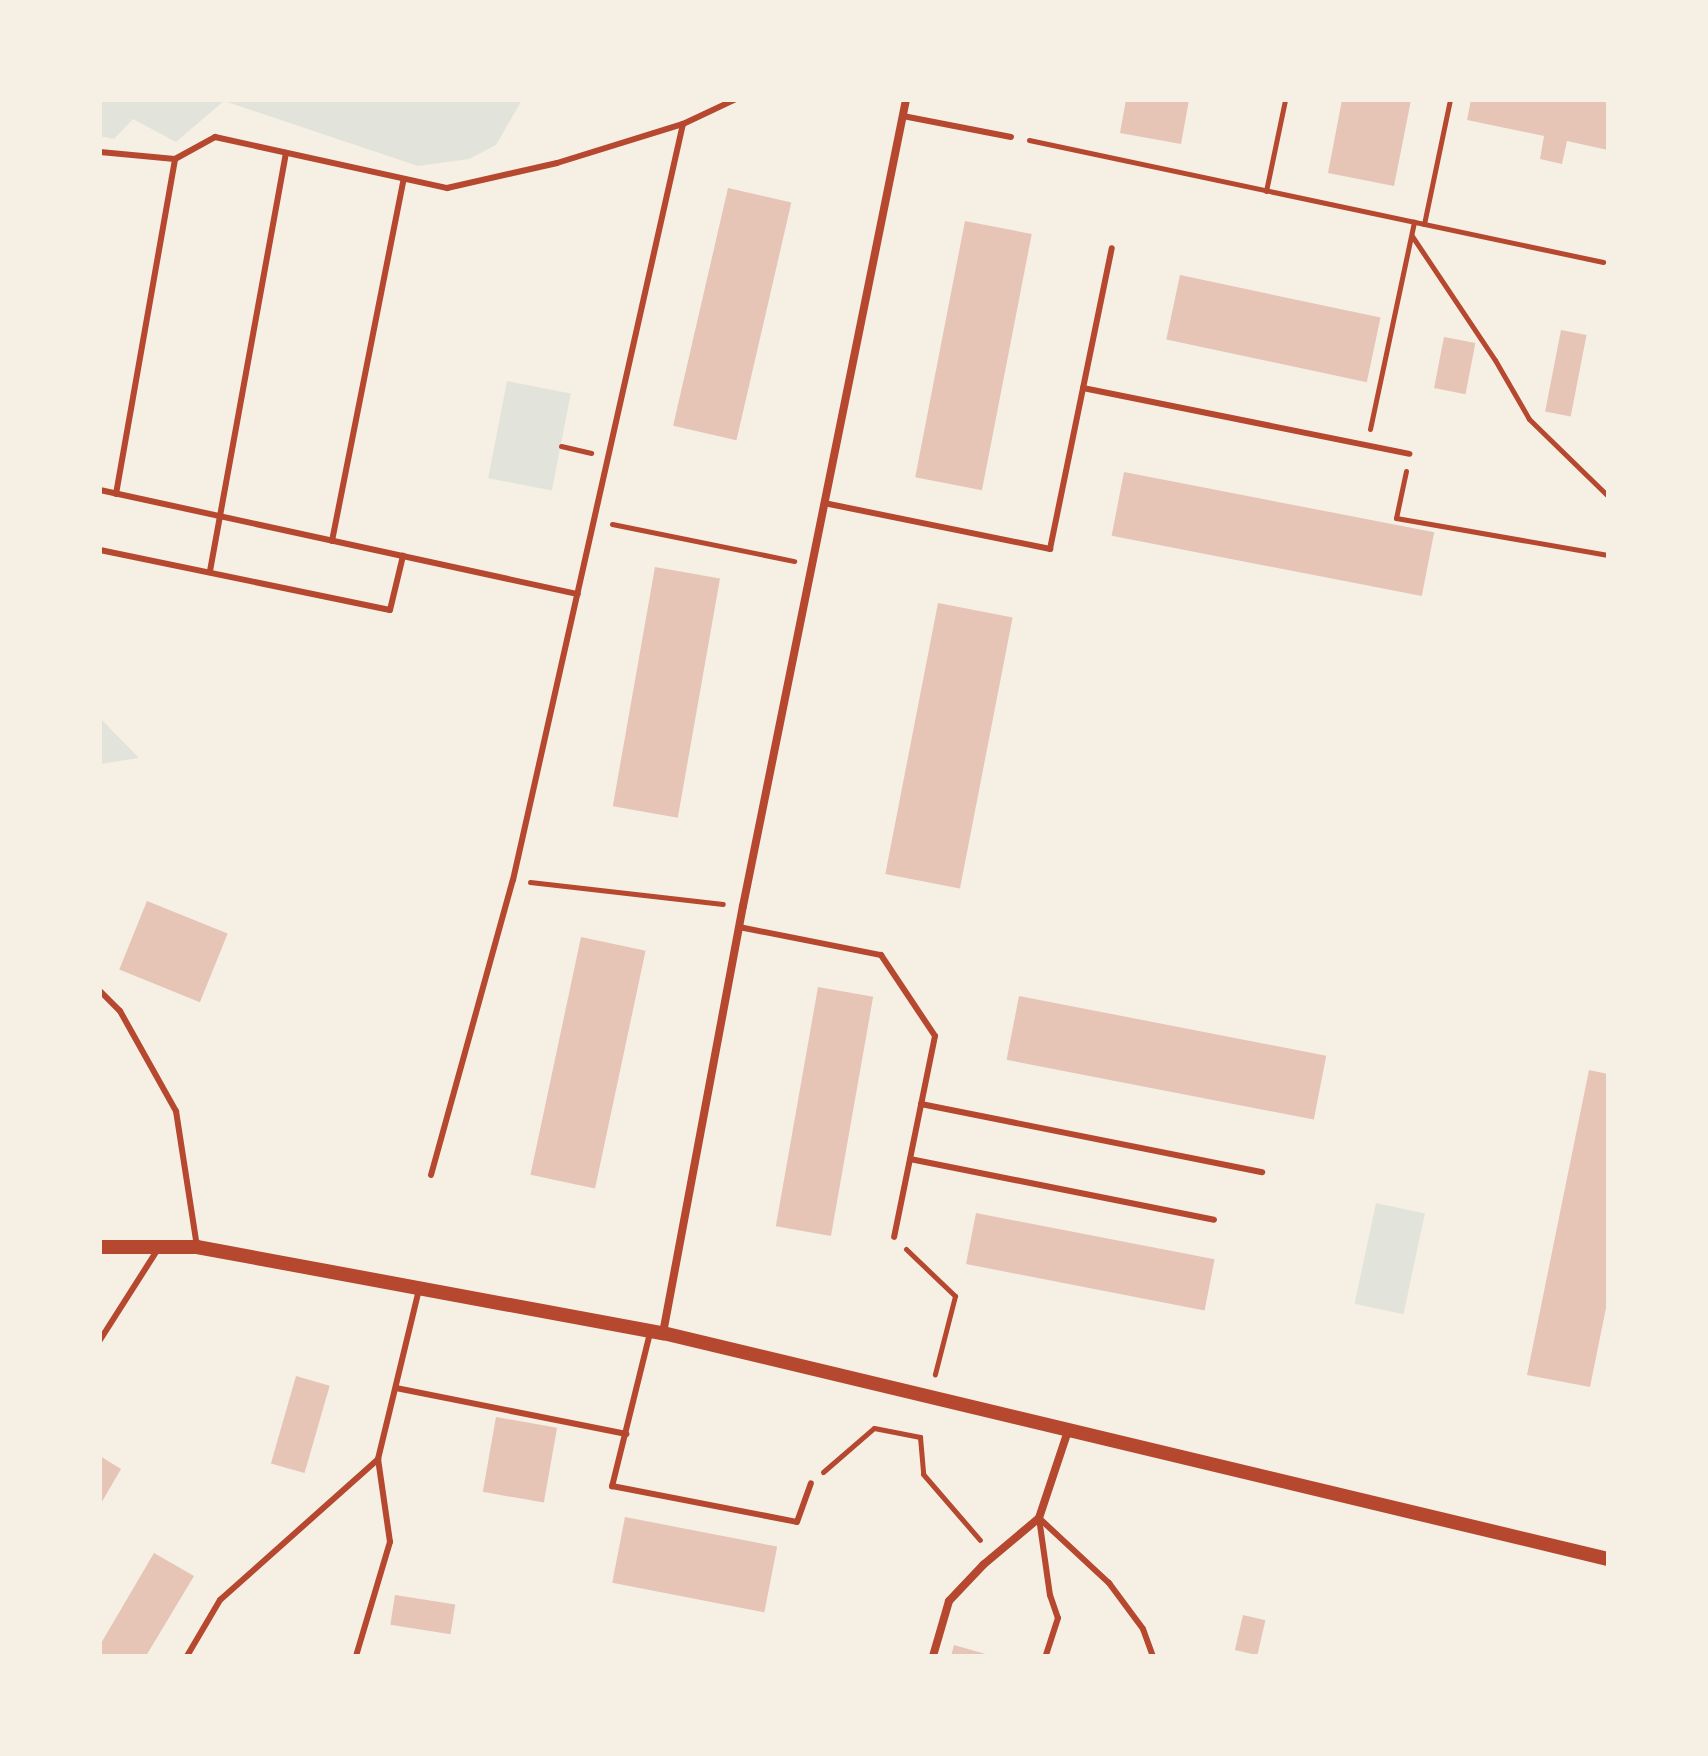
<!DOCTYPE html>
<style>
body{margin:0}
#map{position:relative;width:1708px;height:1756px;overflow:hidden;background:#f6efe4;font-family:Manrope,sans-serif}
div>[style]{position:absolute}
.green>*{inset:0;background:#e2e4dc;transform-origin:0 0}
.building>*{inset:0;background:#e6c5b7;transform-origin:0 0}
.path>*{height:5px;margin:-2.5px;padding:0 2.5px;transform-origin:2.5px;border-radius:2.5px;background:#b5482f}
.service>*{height:6px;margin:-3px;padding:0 3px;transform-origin:3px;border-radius:3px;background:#b5482f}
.minor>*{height:8px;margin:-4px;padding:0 4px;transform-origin:4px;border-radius:4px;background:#b5482f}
.tertiary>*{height:14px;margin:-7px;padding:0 7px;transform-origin:7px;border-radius:7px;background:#b5482f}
span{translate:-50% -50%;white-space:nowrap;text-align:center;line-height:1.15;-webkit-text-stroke:7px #f6efe4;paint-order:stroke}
.frame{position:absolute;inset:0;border:102px solid #f6efe4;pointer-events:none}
</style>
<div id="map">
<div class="green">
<div style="clip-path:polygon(100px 100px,522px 100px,496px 145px,469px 159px,418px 166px,224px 101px,176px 142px,133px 119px,114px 139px,100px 136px)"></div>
<div style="left:507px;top:381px;width:65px;height:99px;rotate:11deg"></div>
<div style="clip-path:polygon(100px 718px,139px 758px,100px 764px)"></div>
<div style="left:1376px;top:1203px;width:50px;height:103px;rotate:12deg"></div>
</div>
<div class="building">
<div style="clip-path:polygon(1126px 100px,1189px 100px,1181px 144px,1120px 133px)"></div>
<div style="clip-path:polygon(1342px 100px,1411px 100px,1394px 186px,1328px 173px)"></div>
<div style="clip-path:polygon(1471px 100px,1608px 100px,1608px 150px,1567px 141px,1562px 164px,1540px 159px,1544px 136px,1467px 120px)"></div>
<div style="left:728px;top:188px;width:65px;height:244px;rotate:13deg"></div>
<div style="left:965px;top:221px;width:68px;height:261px;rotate:11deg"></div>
<div style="left:1180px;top:275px;width:205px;height:66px;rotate:12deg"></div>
<div style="left:1561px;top:330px;width:26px;height:83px;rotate:11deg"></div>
<div style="left:1444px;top:337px;width:32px;height:52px;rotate:11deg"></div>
<div style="left:1124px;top:472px;width:316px;height:65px;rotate:11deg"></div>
<div style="left:655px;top:567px;width:66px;height:243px;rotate:10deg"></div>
<div style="left:938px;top:603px;width:76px;height:276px;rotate:11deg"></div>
<div style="left:147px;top:901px;width:87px;height:74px;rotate:22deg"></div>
<div style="left:581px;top:937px;width:66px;height:243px;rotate:12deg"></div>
<div style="left:818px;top:987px;width:56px;height:243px;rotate:10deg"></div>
<div style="left:1019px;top:996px;width:313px;height:65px;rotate:11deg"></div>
<div style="clip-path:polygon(1589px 1070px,1608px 1074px,1608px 1298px,1590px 1387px,1527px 1375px)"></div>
<div style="left:976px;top:1213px;width:243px;height:52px;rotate:11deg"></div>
<div style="left:296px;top:1376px;width:35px;height:91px;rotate:16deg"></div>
<div style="left:496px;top:1417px;width:62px;height:76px;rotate:10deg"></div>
<div style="clip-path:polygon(100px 1456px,121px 1469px,100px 1505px)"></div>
<div style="left:625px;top:1517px;width:155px;height:67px;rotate:11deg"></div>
<div style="clip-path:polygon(154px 1553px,194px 1576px,146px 1656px,100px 1656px,100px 1645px)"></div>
<div style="left:395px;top:1595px;width:61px;height:30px;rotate:9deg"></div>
<div style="left:1243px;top:1615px;width:23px;height:36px;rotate:13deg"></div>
<div style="clip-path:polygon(954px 1645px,989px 1655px,989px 1656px,951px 1656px)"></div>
</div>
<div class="path">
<div style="left:1029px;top:140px;width:587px;rotate:12deg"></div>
<div style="left:1266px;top:191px;width:93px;rotate:-78.2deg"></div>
<div style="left:1424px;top:224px;width:127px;rotate:-78.2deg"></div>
<div style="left:1412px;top:236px;width:149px;rotate:56.2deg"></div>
<div style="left:1495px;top:360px;width:68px;rotate:60deg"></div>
<div style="left:1529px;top:419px;width:110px;rotate:44.3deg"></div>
<div style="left:1370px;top:429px;width:212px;rotate:-78deg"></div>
<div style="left:561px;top:446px;width:31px;rotate:13deg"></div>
<div style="left:1406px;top:471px;width:48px;rotate:102deg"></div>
<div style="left:1396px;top:518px;width:215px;rotate:9.9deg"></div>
<div style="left:612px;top:524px;width:186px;rotate:11.5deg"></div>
<div style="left:530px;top:882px;width:194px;rotate:6.5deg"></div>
<div style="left:906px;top:1249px;width:68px;rotate:43.8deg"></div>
<div style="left:955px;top:1296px;width:81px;rotate:104.4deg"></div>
<div style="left:823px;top:1472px;width:67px;rotate:-40.8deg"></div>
<div style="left:874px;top:1428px;width:47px;rotate:11.1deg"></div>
<div style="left:920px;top:1437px;width:37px;rotate:85deg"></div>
<div style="left:923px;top:1474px;width:87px;rotate:49.2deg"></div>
</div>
<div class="service">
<div style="left:903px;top:116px;width:110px;rotate:11deg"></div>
<div style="left:100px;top:152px;width:75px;rotate:5.3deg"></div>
<div style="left:175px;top:159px;width:46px;rotate:-28.8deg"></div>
<div style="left:215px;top:137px;width:238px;rotate:12.4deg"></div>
<div style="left:447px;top:188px;width:113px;rotate:-12.8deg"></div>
<div style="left:557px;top:163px;width:132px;rotate:-17.2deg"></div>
<div style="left:1083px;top:388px;width:333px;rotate:11.4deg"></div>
<div style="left:100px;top:490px;width:489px;rotate:12.3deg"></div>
<div style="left:116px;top:494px;width:340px;rotate:-80deg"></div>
<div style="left:824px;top:503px;width:231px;rotate:11.5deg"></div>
<div style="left:1050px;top:549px;width:307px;rotate:-78.4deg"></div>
<div style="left:332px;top:541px;width:367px;rotate:-78.8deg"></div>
<div style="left:100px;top:550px;width:296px;rotate:11.7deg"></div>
<div style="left:390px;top:610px;width:56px;rotate:-76.5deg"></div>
<div style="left:210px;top:571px;width:425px;rotate:-79.7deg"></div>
<div style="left:739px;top:927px;width:145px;rotate:11.2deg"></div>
<div style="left:881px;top:955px;width:97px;rotate:56.3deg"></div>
<div style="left:935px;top:1036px;width:205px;rotate:101.5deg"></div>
<div style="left:100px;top:991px;width:28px;rotate:45deg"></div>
<div style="left:120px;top:1011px;width:115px;rotate:60.8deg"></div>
<div style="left:176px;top:1111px;width:138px;rotate:81.2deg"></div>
<div style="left:921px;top:1104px;width:348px;rotate:11.3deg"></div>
<div style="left:910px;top:1159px;width:310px;rotate:11.3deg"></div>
<div style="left:431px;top:1175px;width:306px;rotate:-74.5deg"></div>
<div style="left:513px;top:880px;width:775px;rotate:-77.33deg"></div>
<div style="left:683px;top:124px;width:56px;rotate:-25.2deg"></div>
<div style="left:650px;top:1333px;width:158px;rotate:103.9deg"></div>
<div style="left:612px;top:1486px;width:188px;rotate:11deg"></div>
<div style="left:797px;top:1522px;width:41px;rotate:-70.3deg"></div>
<div style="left:100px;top:1340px;width:108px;rotate:-57.5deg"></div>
<div style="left:396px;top:1388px;width:235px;rotate:11.3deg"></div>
<div style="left:1039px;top:1518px;width:96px;rotate:42.9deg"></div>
<div style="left:1109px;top:1583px;width:57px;rotate:53.5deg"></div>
<div style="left:1143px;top:1629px;width:29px;rotate:70deg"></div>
<div style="left:1039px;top:1518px;width:78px;rotate:81.9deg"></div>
<div style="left:1050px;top:1595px;width:24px;rotate:71deg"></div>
<div style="left:1058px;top:1618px;width:40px;rotate:108deg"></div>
<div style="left:187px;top:1656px;width:65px;rotate:-59.5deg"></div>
<div style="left:220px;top:1600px;width:212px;rotate:-41.7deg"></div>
<div style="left:378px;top:1459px;width:175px;rotate:-76.4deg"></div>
<div style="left:356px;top:1656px;width:119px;rotate:-73.4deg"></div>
<div style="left:390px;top:1542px;width:84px;rotate:-98.2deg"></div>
</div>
<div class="minor">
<div style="left:663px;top:1333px;width:434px;rotate:-79.4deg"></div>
<div style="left:743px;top:906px;width:822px;rotate:-78.57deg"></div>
<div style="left:933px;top:1656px;width:57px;rotate:-73.8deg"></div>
<div style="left:949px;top:1601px;width:50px;rotate:-46.6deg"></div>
<div style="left:983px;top:1565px;width:73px;rotate:-40deg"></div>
<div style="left:1039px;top:1518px;width:92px;rotate:-71.6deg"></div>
</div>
<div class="tertiary">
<div style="left:100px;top:1247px;width:97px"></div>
<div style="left:197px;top:1247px;width:474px;rotate:10.5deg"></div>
<div style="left:663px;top:1333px;width:972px;rotate:13.45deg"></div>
</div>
<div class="frame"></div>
</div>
